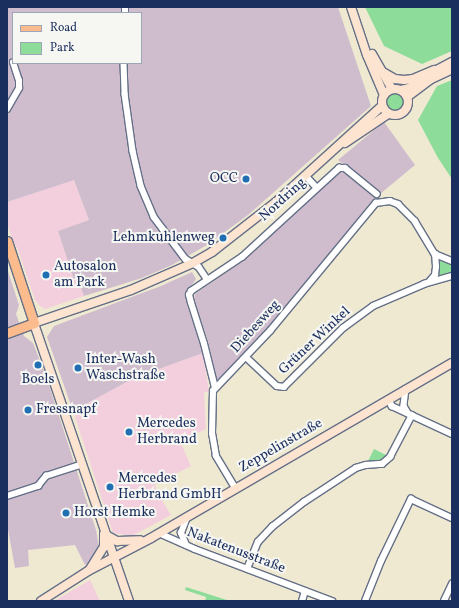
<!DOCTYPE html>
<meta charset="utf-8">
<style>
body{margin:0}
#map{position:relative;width:459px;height:608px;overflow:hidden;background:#efe9d2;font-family:Vollkorn,serif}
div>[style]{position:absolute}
.built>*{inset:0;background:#f3cfde}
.industrial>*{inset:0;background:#cfbdce}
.green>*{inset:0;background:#8edc99}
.round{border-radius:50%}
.roads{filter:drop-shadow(1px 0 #657087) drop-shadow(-1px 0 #657087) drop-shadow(0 1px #657087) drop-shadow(0 -1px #657087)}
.street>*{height:5.5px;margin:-2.75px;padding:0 2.75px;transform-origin:2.75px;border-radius:2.75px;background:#fff}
.secondary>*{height:8px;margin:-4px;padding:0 4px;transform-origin:4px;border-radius:4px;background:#fde4d1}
.secondary>.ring{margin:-4px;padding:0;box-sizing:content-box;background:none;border:8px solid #fde4d1;border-radius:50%}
.primary>*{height:9px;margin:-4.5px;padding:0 4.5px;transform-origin:4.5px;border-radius:4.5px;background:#fbbb8c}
.dots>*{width:11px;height:11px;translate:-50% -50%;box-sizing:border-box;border:2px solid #f6f6f2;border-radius:50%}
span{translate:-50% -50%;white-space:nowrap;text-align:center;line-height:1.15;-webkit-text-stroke:4px #f6f6f2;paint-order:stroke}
.poi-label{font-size:14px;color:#1b2f5e}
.right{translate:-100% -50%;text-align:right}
.left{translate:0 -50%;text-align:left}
.street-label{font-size:14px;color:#1b2f5e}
.frame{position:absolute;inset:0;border:8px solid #1b2f5e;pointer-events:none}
.legend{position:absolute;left:12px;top:12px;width:130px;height:52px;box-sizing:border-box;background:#f6f6f2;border:1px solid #9ea6b7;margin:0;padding:5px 7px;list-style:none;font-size:12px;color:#1b2f5e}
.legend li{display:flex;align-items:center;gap:8px;height:20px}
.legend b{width:20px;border:1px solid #9ea6b7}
</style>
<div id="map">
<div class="built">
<div style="clip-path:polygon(74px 179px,89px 220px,58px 231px,74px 280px,78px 278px,84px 296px,45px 309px,40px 306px,35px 300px,18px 250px,12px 238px,7px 223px,7px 202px)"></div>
<div style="clip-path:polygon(203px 353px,209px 391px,204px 393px,206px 429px,180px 441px,191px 466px,155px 484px,157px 492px,171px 515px,132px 536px,113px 533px,73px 411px,134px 378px)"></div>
<div style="clip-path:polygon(90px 580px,100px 601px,54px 601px)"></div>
</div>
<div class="industrial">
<div style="clip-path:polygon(evenodd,7px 7px,338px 7px,371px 106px,248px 215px,207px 245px,172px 265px,142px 278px,84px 296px,78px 279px,74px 280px,58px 231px,89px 220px,74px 180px,7px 202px,7px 7px,13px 13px,141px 13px,141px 63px,13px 63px,13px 13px)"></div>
<div style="clip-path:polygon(384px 122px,415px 165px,380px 194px,338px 160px)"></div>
<div style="clip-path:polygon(341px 171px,345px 172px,375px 198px,267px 329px,217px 381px,208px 341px,194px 300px,195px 294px,246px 259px)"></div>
<div style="clip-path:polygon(7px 268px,19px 305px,16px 314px,24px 336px,33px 343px,47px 379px,96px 530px,99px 546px,95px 559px,85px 565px,75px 545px,28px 550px,29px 566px,15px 568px,7px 524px)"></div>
<div style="clip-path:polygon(192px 272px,196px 279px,186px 294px,187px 304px,203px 353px,134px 378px,73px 411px,47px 337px,54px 326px,161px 286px)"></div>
</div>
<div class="green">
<div style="clip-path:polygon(365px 7px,452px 7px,452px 51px,422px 64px,384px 46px)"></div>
<div style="clip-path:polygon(452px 80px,452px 179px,438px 158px,418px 120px,437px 86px)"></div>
<div class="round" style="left:386px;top:93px;width:18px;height:18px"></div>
<div style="clip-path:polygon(439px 258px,452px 263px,452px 272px,438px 277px,437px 277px,438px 259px)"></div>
<div style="clip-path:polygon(374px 449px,388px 456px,382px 462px,370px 462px,368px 461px)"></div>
<div style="clip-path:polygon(186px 587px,230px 601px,205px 601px,206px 597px,185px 590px)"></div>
</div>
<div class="roads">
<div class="street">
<div style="left:125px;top:13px;width:6px;rotate:-90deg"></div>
<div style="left:124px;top:63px;width:31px;rotate:88deg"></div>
<div style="left:125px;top:94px;width:58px;rotate:82deg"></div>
<div style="left:133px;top:151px;width:36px;rotate:77deg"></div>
<div style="left:141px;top:186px;width:34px;rotate:67deg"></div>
<div style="left:154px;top:217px;width:15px;rotate:53deg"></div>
<div style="left:163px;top:229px;width:38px;rotate:53deg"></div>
<div style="left:186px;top:259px;width:15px;rotate:32deg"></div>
<div style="left:199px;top:267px;width:14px;rotate:56deg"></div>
<div style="left:7px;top:109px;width:24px;rotate:-60deg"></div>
<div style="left:19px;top:88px;width:7px;rotate:-90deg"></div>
<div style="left:19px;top:81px;width:19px;rotate:-108deg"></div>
<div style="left:306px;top:176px;width:16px;rotate:47deg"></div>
<div style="left:429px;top:282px;width:9px;rotate:-49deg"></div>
<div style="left:435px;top:275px;width:8px;rotate:-83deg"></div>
<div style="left:436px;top:267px;width:13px;rotate:-94deg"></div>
<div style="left:246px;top:357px;width:42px;rotate:43.1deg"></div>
<div style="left:277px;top:386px;width:7px;rotate:8deg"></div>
<div style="left:284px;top:387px;width:83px;rotate:-45deg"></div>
<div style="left:343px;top:328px;width:37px;rotate:-36deg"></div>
<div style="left:373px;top:306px;width:56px;rotate:-23.3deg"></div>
<div style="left:424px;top:284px;width:29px;rotate:-16deg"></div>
<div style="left:215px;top:388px;width:45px;rotate:-104deg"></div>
<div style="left:204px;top:344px;width:43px;rotate:-107.6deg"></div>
<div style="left:191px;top:303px;width:8px;rotate:-104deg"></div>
<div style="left:189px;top:295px;width:4px;rotate:-63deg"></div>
<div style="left:191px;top:291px;width:61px;rotate:-33.7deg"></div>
<div style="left:242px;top:257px;width:132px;rotate:-42.5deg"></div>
<div style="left:339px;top:168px;width:6px"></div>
<div style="left:345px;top:168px;width:41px;rotate:39.1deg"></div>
<div style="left:406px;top:389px;width:17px;rotate:97deg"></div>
<div style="left:404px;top:406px;width:8px;rotate:60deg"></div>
<div style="left:389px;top:399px;width:8px;rotate:67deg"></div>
<div style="left:392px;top:406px;width:66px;rotate:25deg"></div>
<div style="left:235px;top:488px;width:37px;rotate:-121deg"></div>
<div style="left:216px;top:456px;width:22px;rotate:-100deg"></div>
<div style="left:212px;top:434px;width:43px;rotate:-88.7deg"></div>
<div style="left:213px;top:391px;width:83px;rotate:-46.5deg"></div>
<div style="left:270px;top:331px;width:166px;rotate:-50.4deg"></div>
<div style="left:376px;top:203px;width:14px;rotate:-8deg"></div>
<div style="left:390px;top:201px;width:9px;rotate:21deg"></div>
<div style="left:398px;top:204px;width:24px;rotate:45deg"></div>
<div style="left:415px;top:221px;width:39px;rotate:59deg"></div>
<div style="left:435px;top:254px;width:18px;rotate:22deg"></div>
<div style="left:7px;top:496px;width:33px;rotate:-18deg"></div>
<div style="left:38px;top:486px;width:13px;rotate:-51deg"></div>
<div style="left:46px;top:476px;width:38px;rotate:-18deg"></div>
<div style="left:159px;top:533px;width:39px;rotate:24deg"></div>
<div style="left:195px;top:549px;width:147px;rotate:20.8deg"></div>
<div style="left:186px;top:545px;width:13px;rotate:-113deg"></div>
<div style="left:181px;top:533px;width:17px;rotate:-69deg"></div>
<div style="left:247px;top:569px;width:29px;rotate:-68deg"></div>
<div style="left:258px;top:542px;width:21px;rotate:-47deg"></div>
<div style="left:272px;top:527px;width:41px;rotate:-38deg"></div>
<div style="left:304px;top:502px;width:62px;rotate:-33.2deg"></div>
<div style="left:356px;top:468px;width:10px;rotate:-17deg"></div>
<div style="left:366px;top:465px;width:16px;rotate:-4deg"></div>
<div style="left:382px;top:464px;width:11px;rotate:-41deg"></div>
<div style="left:390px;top:457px;width:47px;rotate:-62.4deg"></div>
<div style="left:302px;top:601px;width:10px;rotate:-73deg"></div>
<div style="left:365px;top:601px;width:43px;rotate:-68.2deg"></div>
<div style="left:381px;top:561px;width:69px;rotate:-64.2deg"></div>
<div style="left:411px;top:499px;width:45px;rotate:24.9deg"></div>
<div style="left:444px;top:601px;width:19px;rotate:-65deg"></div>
</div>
<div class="secondary">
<div style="left:351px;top:7px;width:51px;rotate:71.6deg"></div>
<div style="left:367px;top:55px;width:43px;rotate:67deg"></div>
<div style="left:372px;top:54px;width:40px;rotate:60.3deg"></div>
<div style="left:381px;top:71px;width:16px;rotate:30deg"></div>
<div style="left:395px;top:79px;width:9px;rotate:6deg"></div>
<div style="left:404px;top:80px;width:9px;rotate:-6deg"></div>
<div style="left:413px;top:79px;width:23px;rotate:-23deg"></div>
<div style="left:431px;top:73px;width:24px;rotate:-28deg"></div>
<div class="ring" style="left:382px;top:89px;width:18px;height:18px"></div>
<div style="left:401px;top:90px;width:8px;rotate:-14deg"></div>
<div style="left:409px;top:88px;width:16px;rotate:-35deg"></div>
<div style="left:407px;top:97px;width:30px;rotate:-37deg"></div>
<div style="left:431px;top:79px;width:23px;rotate:-25deg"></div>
<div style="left:345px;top:143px;width:52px;rotate:-34deg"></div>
<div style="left:106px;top:535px;width:13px;rotate:29deg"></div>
<div style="left:117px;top:541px;width:23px;rotate:-2deg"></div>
<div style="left:90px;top:569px;width:26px;rotate:-58deg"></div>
<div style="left:104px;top:547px;width:13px;rotate:-90deg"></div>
<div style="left:41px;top:601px;width:56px;rotate:-32.6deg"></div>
<div style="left:88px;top:571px;width:71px;rotate:-27.6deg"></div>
<div style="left:151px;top:538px;width:348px;rotate:-30.2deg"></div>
<div style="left:129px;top:601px;width:294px;rotate:-108.9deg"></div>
<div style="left:34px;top:323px;width:102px;rotate:-18.8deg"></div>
<div style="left:131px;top:290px;width:68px;rotate:-23.5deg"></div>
<div style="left:193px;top:263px;width:22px;rotate:-30deg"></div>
<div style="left:212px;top:252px;width:81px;rotate:-38deg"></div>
<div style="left:276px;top:202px;width:143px;rotate:-42.2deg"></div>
</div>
<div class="primary">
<div style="left:7px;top:241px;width:86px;rotate:71.8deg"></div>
<div style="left:34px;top:323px;width:29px;rotate:160deg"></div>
</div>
</div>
<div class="dots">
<div style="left:246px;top:179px;background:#1f6fb2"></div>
<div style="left:223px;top:238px;background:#1f6fb2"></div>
<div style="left:46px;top:275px;background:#1f6fb2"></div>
<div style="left:38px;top:365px;background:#1f6fb2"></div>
<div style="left:78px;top:368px;background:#1f6fb2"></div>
<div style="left:28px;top:410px;background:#1f6fb2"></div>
<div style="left:129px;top:432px;background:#1f6fb2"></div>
<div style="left:110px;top:487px;background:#1f6fb2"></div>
<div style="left:66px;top:513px;background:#1f6fb2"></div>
</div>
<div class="poi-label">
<span class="right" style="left:238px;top:179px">OCC</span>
<span class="right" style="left:215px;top:238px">Lehmkuhlenweg</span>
<span class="left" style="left:54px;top:275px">Autosalon<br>am Park</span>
<span class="left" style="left:86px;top:368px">Inter-Wash<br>Waschstraße</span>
<span style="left:38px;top:380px">Boels</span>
<span class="left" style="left:36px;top:410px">Fressnapf</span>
<span class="left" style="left:137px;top:432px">Mercedes<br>Herbrand</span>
<span class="left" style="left:118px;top:487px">Mercedes<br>Herbrand GmbH</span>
<span class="left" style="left:74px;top:513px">Horst Hemke</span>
</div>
<div class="street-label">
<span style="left:283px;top:200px;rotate:-42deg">Nordring</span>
<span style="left:256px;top:327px;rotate:-48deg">Diebesweg</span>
<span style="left:315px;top:341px;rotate:-43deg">Grüner Winkel</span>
<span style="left:281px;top:446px;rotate:-30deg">Zeppelinstraße</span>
<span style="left:236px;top:551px;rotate:21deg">Nakatenusstraße</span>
</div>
<div class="frame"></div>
<ul class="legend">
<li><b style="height:5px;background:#fbbb8c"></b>Road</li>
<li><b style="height:11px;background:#8edc99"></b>Park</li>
</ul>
</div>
